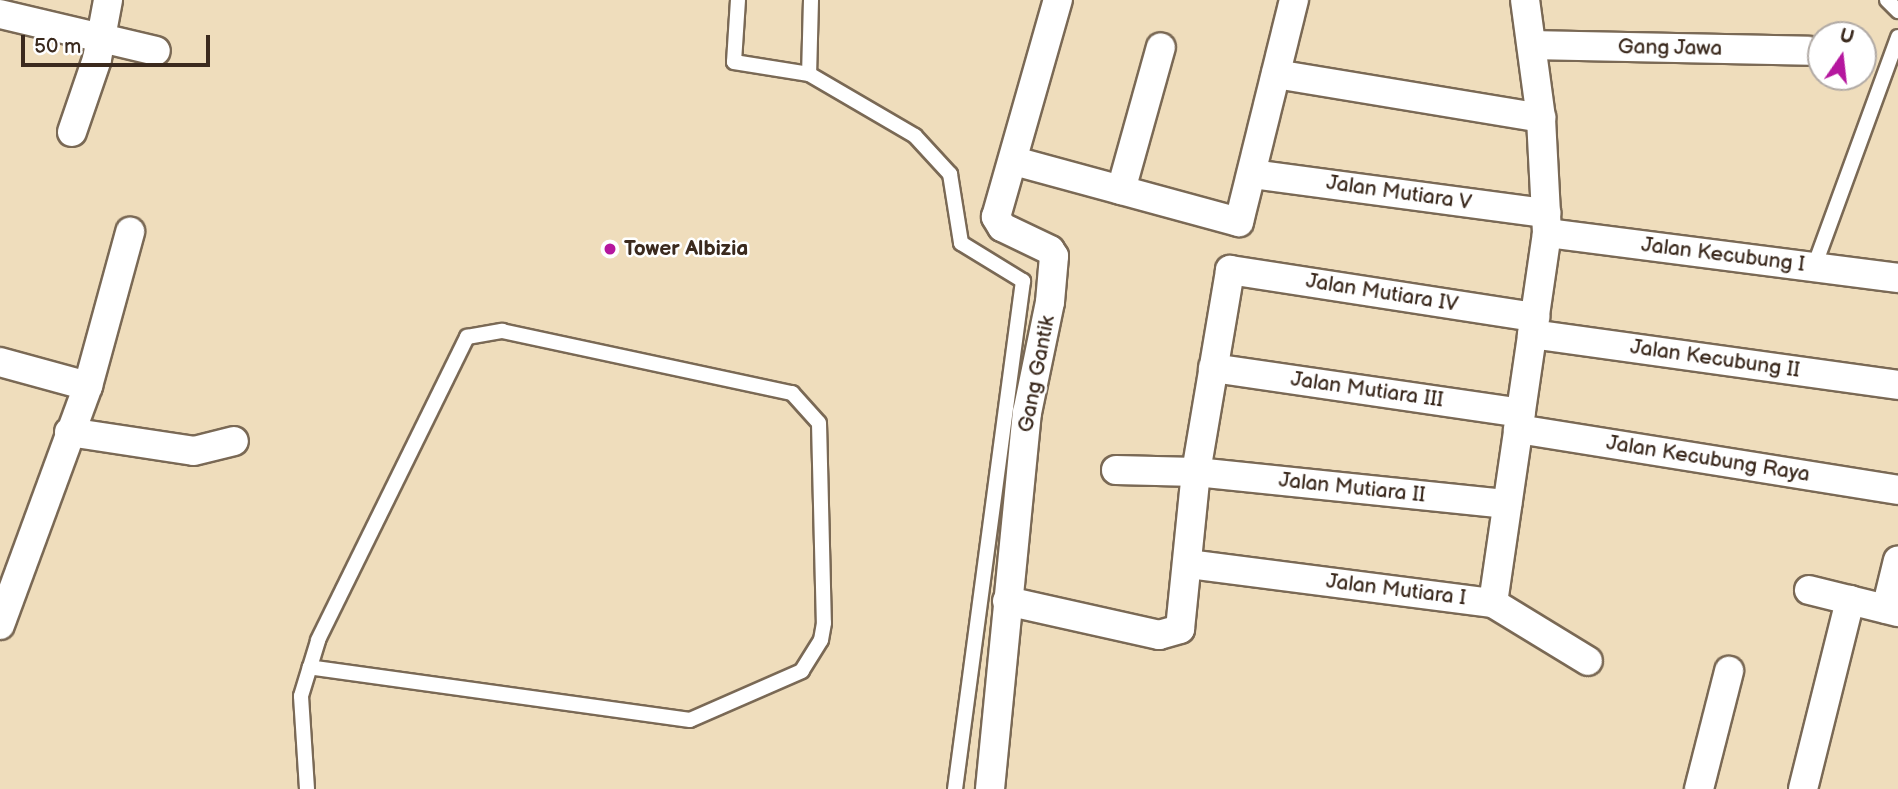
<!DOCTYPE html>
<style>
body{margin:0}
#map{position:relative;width:1898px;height:789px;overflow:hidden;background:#efddbc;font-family:"Balsamiq Sans",sans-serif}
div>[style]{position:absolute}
.roads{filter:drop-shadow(2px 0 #7a6955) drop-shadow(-2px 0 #7a6955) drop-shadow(0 2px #7a6955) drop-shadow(0 -2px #7a6955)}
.service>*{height:14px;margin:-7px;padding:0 7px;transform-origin:7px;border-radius:7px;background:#fff}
.minor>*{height:28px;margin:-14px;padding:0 14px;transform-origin:14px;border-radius:14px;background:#fff}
.dots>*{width:19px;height:19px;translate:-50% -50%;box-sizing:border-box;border:4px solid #fff;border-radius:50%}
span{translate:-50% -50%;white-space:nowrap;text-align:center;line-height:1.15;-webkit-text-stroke:5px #fff;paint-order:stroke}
.street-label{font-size:21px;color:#3b2a1e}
.poi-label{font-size:21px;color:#3b2a1e;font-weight:700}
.left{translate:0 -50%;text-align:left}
.north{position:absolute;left:1807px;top:21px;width:70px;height:70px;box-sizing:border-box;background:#fff;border:2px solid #b1aaa5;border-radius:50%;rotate:14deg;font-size:19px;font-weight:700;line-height:28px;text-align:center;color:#3b2a1e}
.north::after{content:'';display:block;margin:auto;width:24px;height:32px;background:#b5179e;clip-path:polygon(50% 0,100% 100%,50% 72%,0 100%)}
.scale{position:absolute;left:21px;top:35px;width:189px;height:32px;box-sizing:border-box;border:4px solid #3b2a1e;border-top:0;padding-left:9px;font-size:21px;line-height:24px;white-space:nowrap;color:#3b2a1e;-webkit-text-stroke:5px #fff;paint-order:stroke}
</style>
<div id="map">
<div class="roads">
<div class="service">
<div style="left:738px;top:0;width:62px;rotate:93.7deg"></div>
<div style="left:734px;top:62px;width:76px;rotate:9.1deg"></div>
<div style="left:811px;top:0;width:74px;rotate:91.5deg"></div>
<div style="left:809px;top:74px;width:123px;rotate:30.3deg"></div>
<div style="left:915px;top:136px;width:52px;rotate:47.4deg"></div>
<div style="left:950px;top:174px;width:70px;rotate:80.9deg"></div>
<div style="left:961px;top:243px;width:73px;rotate:31.5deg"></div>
<div style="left:1023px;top:281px;width:513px;rotate:97.62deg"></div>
<div style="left:1887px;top:0;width:16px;rotate:45deg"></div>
<div style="left:1814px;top:267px;width:245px;rotate:-69.9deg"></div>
<div style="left:307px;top:789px;width:93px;rotate:-93.7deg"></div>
<div style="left:301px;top:696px;width:30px;rotate:-73deg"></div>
<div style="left:310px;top:667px;width:28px;rotate:-73deg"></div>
<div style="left:318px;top:640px;width:338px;rotate:-63.8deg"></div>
<div style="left:467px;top:337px;width:36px;rotate:-10deg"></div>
<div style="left:502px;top:331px;width:297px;rotate:12.1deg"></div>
<div style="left:792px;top:393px;width:40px;rotate:48deg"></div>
<div style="left:819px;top:423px;width:200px;rotate:88.6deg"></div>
<div style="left:824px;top:623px;width:17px;rotate:100deg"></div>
<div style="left:821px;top:640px;width:36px;rotate:122deg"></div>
<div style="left:802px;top:671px;width:122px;rotate:156.4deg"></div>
<div style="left:690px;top:720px;width:384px;rotate:-172.1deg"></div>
</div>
<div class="minor">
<div style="left:0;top:14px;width:160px;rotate:13.3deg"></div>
<div style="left:1532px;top:45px;width:276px;rotate:1.2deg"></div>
<div style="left:1276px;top:74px;width:269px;rotate:9.4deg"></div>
<div style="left:72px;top:132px;width:77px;rotate:-71.1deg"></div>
<div style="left:97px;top:59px;width:60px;rotate:-79.4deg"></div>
<div style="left:1014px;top:161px;width:233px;rotate:15.2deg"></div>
<div style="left:1239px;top:222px;width:229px;rotate:-76.1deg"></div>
<div style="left:1252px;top:174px;width:297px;rotate:7.6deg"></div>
<div style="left:1121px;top:190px;width:148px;rotate:-74.4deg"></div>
<div style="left:1547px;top:233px;width:354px;rotate:7.3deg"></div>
<div style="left:1532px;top:334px;width:370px;rotate:7.9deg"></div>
<div style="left:0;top:362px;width:91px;rotate:15.3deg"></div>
<div style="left:1213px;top:368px;width:311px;rotate:8.3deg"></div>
<div style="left:1518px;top:429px;width:385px;rotate:9.1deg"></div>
<div style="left:69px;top:432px;width:126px;rotate:8.6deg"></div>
<div style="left:194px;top:451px;width:41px;rotate:-14deg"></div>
<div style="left:1116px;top:470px;width:80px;rotate:1.4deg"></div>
<div style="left:1196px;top:472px;width:313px;rotate:5.9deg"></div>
<div style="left:1188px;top:564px;width:307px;rotate:7.3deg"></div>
<div style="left:1493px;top:603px;width:111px;rotate:31.4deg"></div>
<div style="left:1809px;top:590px;width:92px;rotate:13.9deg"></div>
<div style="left:1007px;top:601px;width:156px;rotate:12.6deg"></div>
<div style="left:1159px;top:635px;width:22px;rotate:-16deg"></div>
<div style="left:1180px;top:629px;width:158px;rotate:-84.2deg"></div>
<div style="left:1196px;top:472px;width:205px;rotate:-80.4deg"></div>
<div style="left:1230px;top:270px;width:309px;rotate:8.8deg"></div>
<div style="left:1493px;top:603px;width:374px;rotate:-81.7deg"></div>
<div style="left:1547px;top:233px;width:115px;rotate:-93deg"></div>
<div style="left:1541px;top:118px;width:119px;rotate:-97.7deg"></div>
<div style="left:1886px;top:609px;width:50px;rotate:-76.2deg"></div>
<div style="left:0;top:625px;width:255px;rotate:-69.8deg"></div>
<div style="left:88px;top:386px;width:160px;rotate:-74.7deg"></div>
<div style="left:990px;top:789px;width:378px;rotate:-84.4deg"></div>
<div style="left:1027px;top:413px;width:113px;rotate:-78.3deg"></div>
<div style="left:1050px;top:302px;width:46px;rotate:-85deg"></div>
<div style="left:1054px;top:256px;width:7px;rotate:-124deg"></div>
<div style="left:1050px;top:250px;width:53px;rotate:-154.4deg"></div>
<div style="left:1002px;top:227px;width:12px;rotate:-121deg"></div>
<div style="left:996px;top:217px;width:226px;rotate:-74.1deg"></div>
<div style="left:1699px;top:789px;width:122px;rotate:-75.7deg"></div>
<div style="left:1803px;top:789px;width:195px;rotate:-76deg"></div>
</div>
</div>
<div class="dots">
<div style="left:610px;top:249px;background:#b5179e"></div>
</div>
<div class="street-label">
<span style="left:1670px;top:48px;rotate:1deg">Gang Jawa</span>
<span style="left:1399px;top:193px;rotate:8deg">Jalan Mutiara V</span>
<span style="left:1723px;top:255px;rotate:7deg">Jalan Kecubung I</span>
<span style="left:1382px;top:293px;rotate:9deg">Jalan Mutiara IV</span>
<span style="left:1715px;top:359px;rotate:8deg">Jalan Kecubung II</span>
<span style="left:1037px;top:374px;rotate:-79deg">Gang Gantik</span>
<span style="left:1367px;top:390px;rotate:8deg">Jalan Mutiara III</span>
<span style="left:1708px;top:459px;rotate:9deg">Jalan Kecubung Raya</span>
<span style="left:1352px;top:488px;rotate:6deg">Jalan Mutiara II</span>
<span style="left:1396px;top:590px;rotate:7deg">Jalan Mutiara I</span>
</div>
<div class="poi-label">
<span class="left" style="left:624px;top:249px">Tower Albizia</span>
</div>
<div class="north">U</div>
<div class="scale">50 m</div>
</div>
